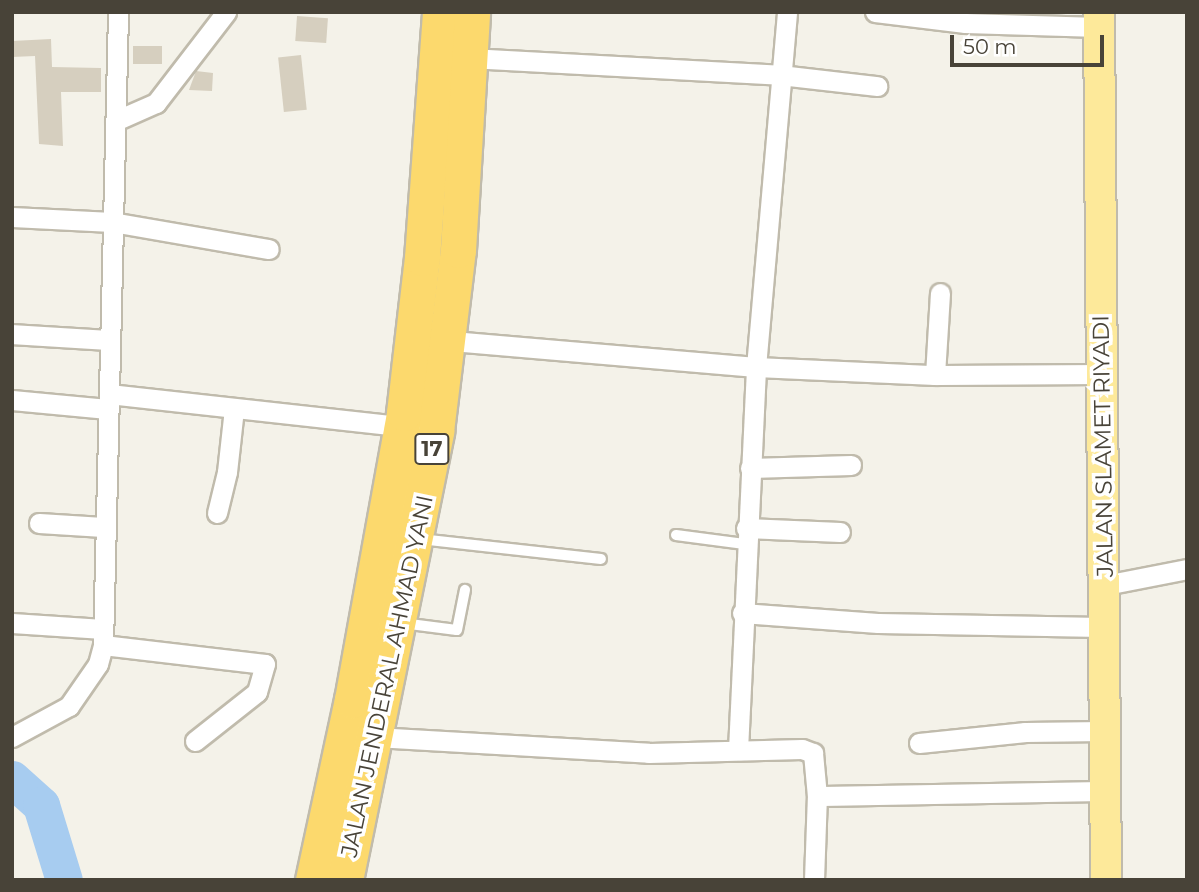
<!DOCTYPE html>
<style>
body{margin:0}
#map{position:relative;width:1199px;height:892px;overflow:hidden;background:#f4f2e9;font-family:Montserrat,sans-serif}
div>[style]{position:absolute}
.river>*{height:37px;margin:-18.5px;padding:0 18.5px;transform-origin:18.5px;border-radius:18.5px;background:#a7ccf0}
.building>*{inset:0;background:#d6cfbf;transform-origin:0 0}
.roads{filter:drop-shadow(2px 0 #c0bbac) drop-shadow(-2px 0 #c0bbac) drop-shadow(0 2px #c0bbac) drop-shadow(0 -2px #c0bbac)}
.lane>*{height:10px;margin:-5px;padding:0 5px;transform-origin:5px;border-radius:5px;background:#fff}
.street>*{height:19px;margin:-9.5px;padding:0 9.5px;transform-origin:9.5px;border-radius:9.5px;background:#fff}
.primary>*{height:30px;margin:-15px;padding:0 15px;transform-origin:15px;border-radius:15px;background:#fde99a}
.highway>*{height:35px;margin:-17.5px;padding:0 17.5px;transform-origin:17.5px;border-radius:17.5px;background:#fcd96d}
span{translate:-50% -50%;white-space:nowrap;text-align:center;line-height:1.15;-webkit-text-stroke:7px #fff;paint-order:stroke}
.shield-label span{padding:2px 5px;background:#fff;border:2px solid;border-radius:5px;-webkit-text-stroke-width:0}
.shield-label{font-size:21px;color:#484338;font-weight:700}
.street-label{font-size:23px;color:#484338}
.frame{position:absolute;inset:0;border:14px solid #484338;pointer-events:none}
.scale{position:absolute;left:950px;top:35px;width:154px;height:32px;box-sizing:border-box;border:4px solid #484338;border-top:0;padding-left:9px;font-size:21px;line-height:24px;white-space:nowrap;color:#484338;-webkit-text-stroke:5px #fff;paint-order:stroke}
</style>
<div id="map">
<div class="river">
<div style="left:12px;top:779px;width:39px;rotate:42deg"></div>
<div style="left:41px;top:805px;width:78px;rotate:73deg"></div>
</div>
<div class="building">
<div style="left:297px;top:16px;width:31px;height:25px;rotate:4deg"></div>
<div style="clip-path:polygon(51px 39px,52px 67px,101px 68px,101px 92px,61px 92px,63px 146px,39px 144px,35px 56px,12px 57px,12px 41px)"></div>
<div style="left:133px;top:46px;width:29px;height:18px"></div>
<div style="left:301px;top:55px;width:55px;height:23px;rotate:84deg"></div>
<div style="clip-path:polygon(196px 71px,213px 73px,212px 91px,189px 90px)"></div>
</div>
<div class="roads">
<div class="lane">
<div style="left:676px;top:535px;width:69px;rotate:7.5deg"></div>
<div style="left:420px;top:539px;width:182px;rotate:6.3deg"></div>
<div style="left:402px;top:623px;width:55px;rotate:7.3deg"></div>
<div style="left:457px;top:630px;width:41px;rotate:-78.7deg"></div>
</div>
<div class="street">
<div style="left:875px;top:12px;width:91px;rotate:7deg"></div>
<div style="left:965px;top:23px;width:134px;rotate:1.7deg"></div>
<div style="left:469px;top:58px;width:311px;rotate:3.1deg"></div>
<div style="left:780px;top:75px;width:98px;rotate:6.5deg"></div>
<div style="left:115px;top:121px;width:45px;rotate:-23.7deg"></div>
<div style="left:156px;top:103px;width:115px;rotate:-52.4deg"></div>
<div style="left:12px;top:217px;width:100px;rotate:2.9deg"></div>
<div style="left:112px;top:222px;width:159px;rotate:9.8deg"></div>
<div style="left:12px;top:334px;width:95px;rotate:3.6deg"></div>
<div style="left:440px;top:340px;width:317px;rotate:4.9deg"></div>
<div style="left:756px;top:367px;width:179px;rotate:2.6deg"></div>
<div style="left:935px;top:375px;width:168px;rotate:-0.3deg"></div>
<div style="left:935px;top:375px;width:82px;rotate:-86.5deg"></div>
<div style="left:109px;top:394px;width:303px;rotate:6.3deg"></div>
<div style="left:12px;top:400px;width:96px;rotate:5.4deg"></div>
<div style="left:750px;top:468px;width:101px;rotate:-1.7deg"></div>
<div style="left:217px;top:513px;width:42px;rotate:-76.3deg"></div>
<div style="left:227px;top:472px;width:63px;rotate:-83.7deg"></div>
<div style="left:39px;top:523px;width:64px;rotate:3.6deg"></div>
<div style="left:746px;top:528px;width:94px;rotate:2.4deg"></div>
<div style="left:1105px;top:585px;width:84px;rotate:-11deg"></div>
<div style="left:742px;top:613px;width:136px;rotate:4.2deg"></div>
<div style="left:878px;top:623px;width:224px;rotate:1deg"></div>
<div style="left:12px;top:623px;width:91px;rotate:3.8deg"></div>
<div style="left:103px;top:645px;width:163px;rotate:6.7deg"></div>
<div style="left:265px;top:664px;width:29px;rotate:106deg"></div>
<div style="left:257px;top:692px;width:79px;rotate:141.7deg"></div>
<div style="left:12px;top:737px;width:65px;rotate:-28.5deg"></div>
<div style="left:69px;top:706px;width:51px;rotate:-55.4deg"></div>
<div style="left:98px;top:664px;width:20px;rotate:-75deg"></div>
<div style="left:103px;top:645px;width:633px;rotate:-88.64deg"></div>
<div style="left:375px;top:737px;width:274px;rotate:3.3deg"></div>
<div style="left:649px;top:753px;width:153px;rotate:-1.5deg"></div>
<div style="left:802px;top:749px;width:12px;rotate:20deg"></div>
<div style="left:813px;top:753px;width:43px;rotate:84.7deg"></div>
<div style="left:817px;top:796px;width:289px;rotate:-1deg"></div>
<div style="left:919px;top:743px;width:107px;rotate:-5.9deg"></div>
<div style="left:1025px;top:732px;width:79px;rotate:-0.7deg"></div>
<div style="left:738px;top:750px;width:383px;rotate:-87.3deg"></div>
<div style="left:756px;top:367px;width:356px;rotate:-85deg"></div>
<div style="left:814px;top:880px;width:84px;rotate:-88deg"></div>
</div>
<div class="primary">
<div style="left:1099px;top:12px;width:868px;rotate:89.54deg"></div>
</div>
<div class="highway">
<div style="left:313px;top:880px;width:184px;rotate:-77.8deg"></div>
<div style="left:352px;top:700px;width:292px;rotate:-79.7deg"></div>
<div style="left:404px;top:413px;width:156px;rotate:-83.4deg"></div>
<div style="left:422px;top:258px;width:247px;rotate:-85.8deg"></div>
<div style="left:345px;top:880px;width:458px;rotate:-78.5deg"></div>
<div style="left:436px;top:431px;width:182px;rotate:-83.1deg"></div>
<div style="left:458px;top:250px;width:238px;rotate:-86.6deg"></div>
</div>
</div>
<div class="shield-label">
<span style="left:432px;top:449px">17</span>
</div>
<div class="street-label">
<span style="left:1103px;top:446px;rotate:-91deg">JALAN SLAMET RIYADI</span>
<span style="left:387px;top:676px;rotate:-78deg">JALAN JENDERAL AHMAD YANI</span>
</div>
<div class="frame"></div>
<div class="scale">50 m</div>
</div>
